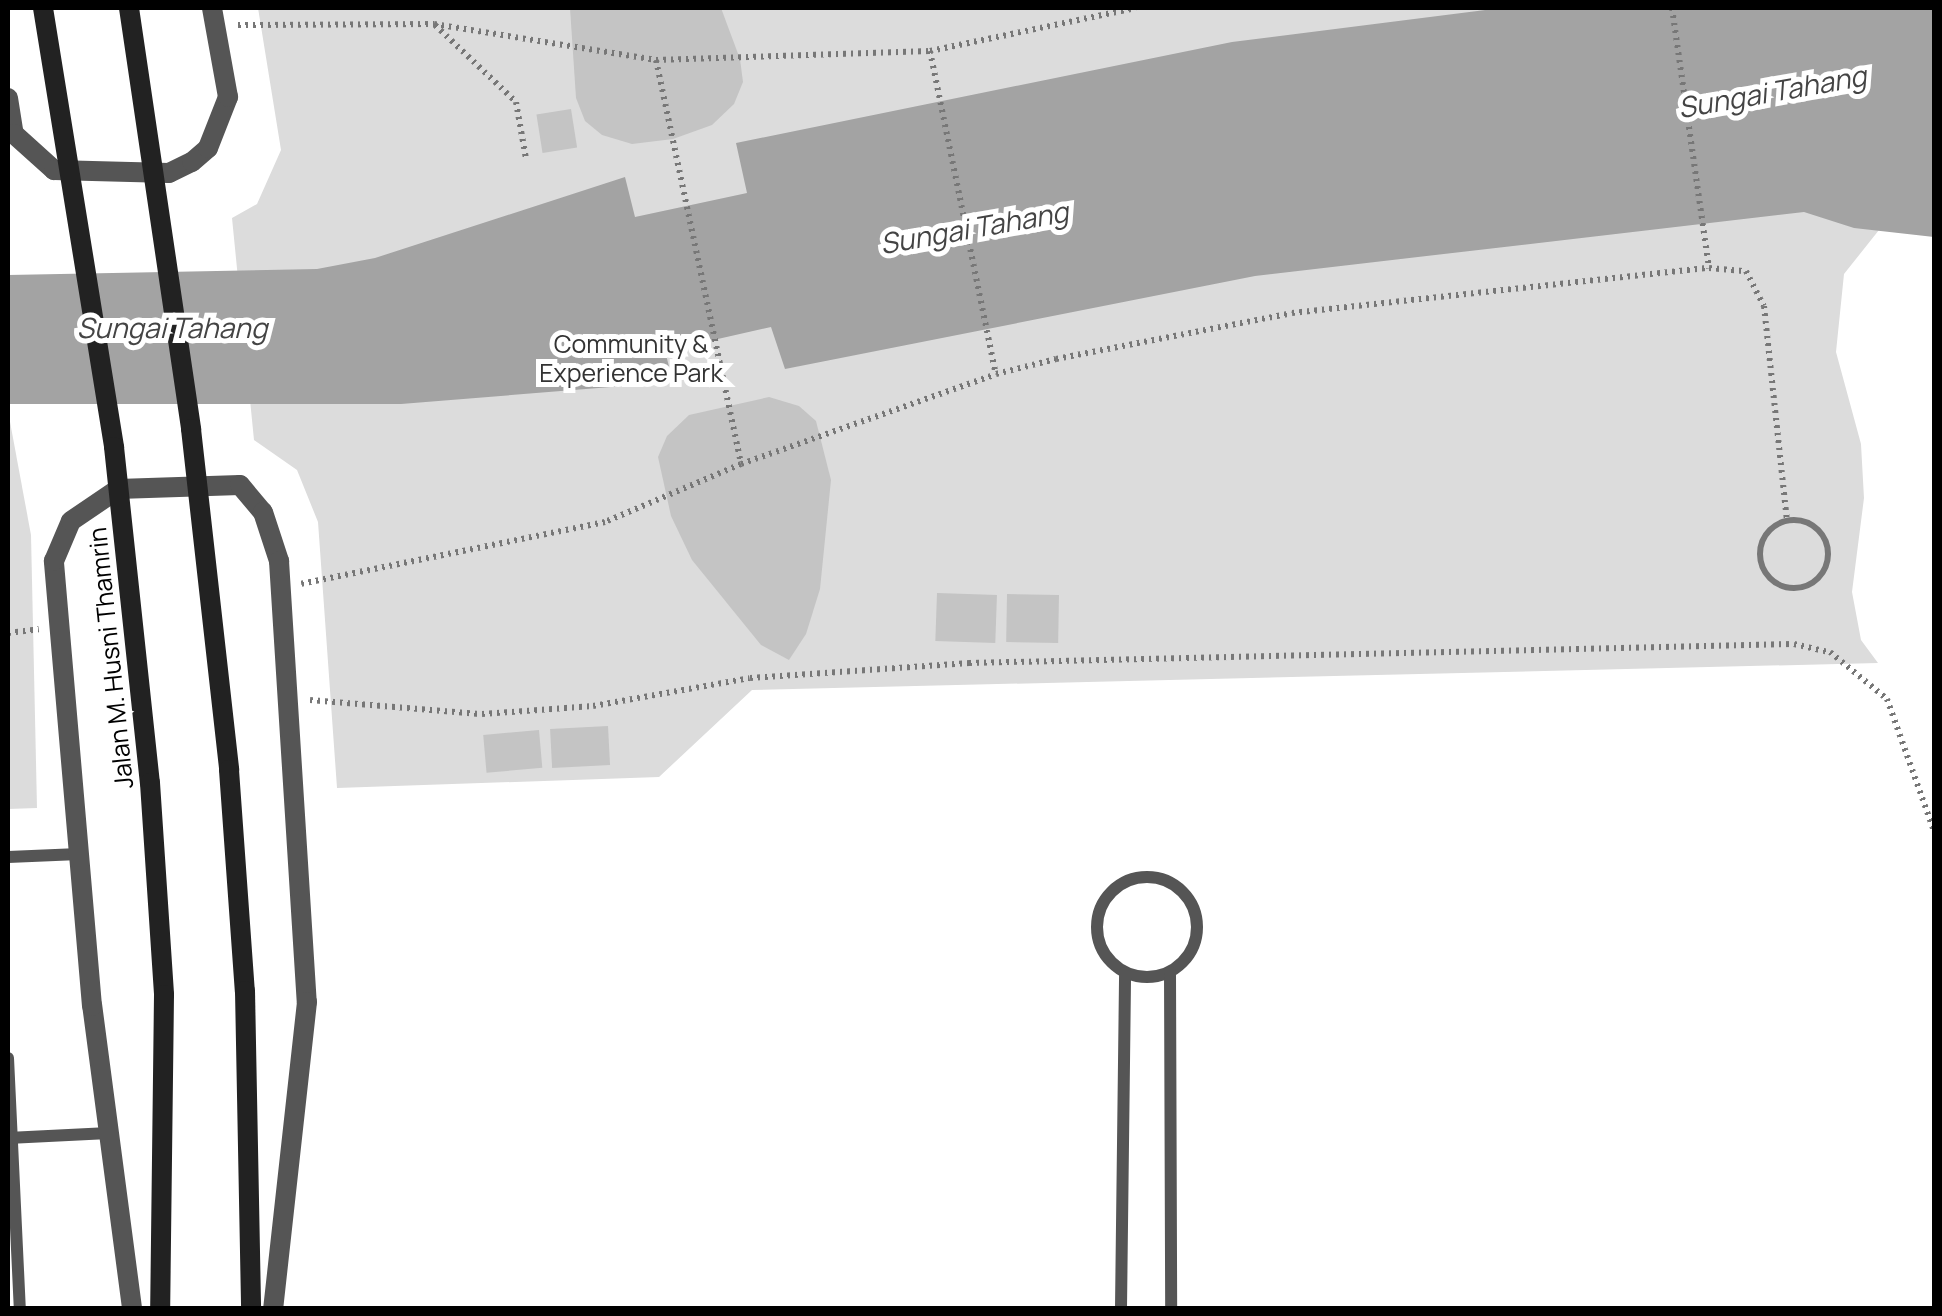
<!DOCTYPE html>
<style>
body{margin:0}
#map{position:relative;width:1942px;height:1316px;overflow:hidden;background:#fff;font-family:Manrope,sans-serif}
div>[style]{position:absolute}
.green>*{inset:0;background:#dcdcdc}
.water>*{inset:0;background:#a3a3a3}
.building>*{inset:0;background:#c4c4c4;transform-origin:0 0}
.path>*{height:6px;margin-top:-3px;transform-origin:0;background:repeating-linear-gradient(90deg,#777 0 2.5px,transparent 0 7.5px)}
.path>.ring{margin:-3px;padding:0;box-sizing:content-box;background:none;border:6px solid #777;border-radius:50%}
.service>*{height:12px;margin:-6px;padding:0 6px;transform-origin:6px;border-radius:6px;background:#555}
.service>.ring{margin:-6px;padding:0;box-sizing:content-box;background:none;border:12px solid #555;border-radius:50%}
.minor>*{height:20px;margin:-10px;padding:0 10px;transform-origin:10px;border-radius:10px;background:#555}
.secondary>*{height:20px;margin:-10px;padding:0 10px;transform-origin:10px;border-radius:10px;background:#222}
span{translate:-50% -50%;white-space:nowrap;text-align:center;line-height:1.15;-webkit-text-stroke:10px #fff;paint-order:stroke}
.park-label{font-size:25px;color:#333}
.street-label{font-size:25px;color:#000}
.water-label{font-size:28px;color:#444;font-style:italic}
.frame{position:absolute;inset:0;border:10px solid #000;pointer-events:none}
</style>
<div id="map">
<div class="green">
<div style="clip-path:polygon(258px 8px,1829px 8px,1879px 230px,1844px 274px,1836px 352px,1861px 444px,1864px 498px,1852px 592px,1861px 640px,1878px 663px,752px 690px,659px 777px,337px 788px,318px 522px,297px 470px,254px 440px,232px 218px,257px 204px,281px 150px)"></div>
<div style="clip-path:polygon(8px 411px,31px 535px,37px 808px,8px 809px)"></div>
</div>
<div class="water">
<div style="clip-path:polygon(1501px 8px,1934px 8px,1934px 237px,1854px 228px,1804px 212px,1255px 276px,785px 369px,771px 327px,665px 351px,673px 382px,401px 404px,8px 404px,8px 275px,317px 269px,375px 258px,625px 177px,635px 217px,747px 193px,736px 143px,1232px 42px)"></div>
</div>
<div class="building">
<div style="clip-path:polygon(570px 8px,721px 8px,740px 59px,743px 82px,734px 104px,712px 125px,673px 139px,632px 144px,602px 135px,585px 121px,576px 98px)"></div>
<div style="left:571px;top:109px;width:39px;height:35px;rotate:81deg"></div>
<div style="clip-path:polygon(769px 397px,799px 406px,816px 421px,831px 480px,820px 589px,806px 634px,789px 660px,761px 645px,692px 560px,671px 516px,658px 457px,667px 436px,689px 415px)"></div>
<div style="left:937px;top:593px;width:60px;height:48px;rotate:2deg"></div>
<div style="left:1007px;top:594px;width:52px;height:48px;rotate:1deg"></div>
<div style="left:608px;top:726px;width:39px;height:58px;rotate:87deg"></div>
<div style="left:539px;top:730px;width:38px;height:56px;rotate:85deg"></div>
</div>
<div class="path">
<div style="left:1672px;top:8px;width:263px;rotate:81.9deg"></div>
<div style="left:238px;top:25px;width:196px;rotate:-0.3deg"></div>
<div style="left:434px;top:24px;width:225px;rotate:9.2deg"></div>
<div style="left:656px;top:60px;width:413px;rotate:78.1deg"></div>
<div style="left:741px;top:464px;width:148px;rotate:156.9deg"></div>
<div style="left:605px;top:522px;width:310px;rotate:168.5deg"></div>
<div style="left:435px;top:25px;width:112px;rotate:43.5deg"></div>
<div style="left:516px;top:102px;width:58px;rotate:80deg"></div>
<div style="left:930px;top:51px;width:330px;rotate:78.5deg"></div>
<div style="left:656px;top:60px;width:274px;rotate:-1.9deg"></div>
<div style="left:930px;top:51px;width:210px;rotate:-11.8deg"></div>
<div style="left:741px;top:464px;width:270px;rotate:-19.4deg"></div>
<div style="left:996px;top:374px;width:62px;rotate:-14deg"></div>
<div style="left:1056px;top:359px;width:240px;rotate:-11deg"></div>
<div style="left:1292px;top:313px;width:419px;rotate:-6.2deg"></div>
<div style="left:1709px;top:268px;width:37px;rotate:5deg"></div>
<div style="left:1746px;top:271px;width:39px;rotate:63deg"></div>
<div style="left:1764px;top:306px;width:216px;rotate:83.9deg"></div>
<div class="ring" style="left:1760px;top:520px;width:62px;height:62px"></div>
<div style="left:8px;top:633px;width:31px;rotate:-7deg"></div>
<div style="left:310px;top:700px;width:173px;rotate:4.7deg"></div>
<div style="left:482px;top:714px;width:111px;rotate:-4.1deg"></div>
<div style="left:593px;top:706px;width:159px;rotate:-10.1deg"></div>
<div style="left:750px;top:678px;width:220px;rotate:-3.9deg"></div>
<div style="left:969px;top:663px;width:825px;rotate:-1.32deg"></div>
<div style="left:1794px;top:644px;width:37px;rotate:13deg"></div>
<div style="left:1830px;top:652px;width:74px;rotate:39.5deg"></div>
<div style="left:1887px;top:699px;width:140px;rotate:70.4deg"></div>
</div>
<div class="service">
<div style="left:8px;top:857px;width:71px;rotate:-2.4deg"></div>
<div class="ring" style="left:1097px;top:877px;width:88px;height:88px"></div>
<div style="left:1170px;top:972px;width:336px;rotate:89.8deg"></div>
<div style="left:8px;top:1058px;width:250px;rotate:87.3deg"></div>
<div style="left:8px;top:1138px;width:101px;rotate:-2.8deg"></div>
<div style="left:1121px;top:1308px;width:335px;rotate:-89.3deg"></div>
</div>
<div class="minor">
<div style="left:8px;top:98px;width:36px;rotate:81deg"></div>
<div style="left:14px;top:134px;width:54px;rotate:42deg"></div>
<div style="left:54px;top:170px;width:115px;rotate:1.5deg"></div>
<div style="left:169px;top:173px;width:25px;rotate:-26deg"></div>
<div style="left:192px;top:162px;width:21px;rotate:-41deg"></div>
<div style="left:208px;top:148px;width:55px;rotate:-68.6deg"></div>
<div style="left:228px;top:97px;width:90px;rotate:-100.2deg"></div>
<div style="left:132px;top:1308px;width:305px;rotate:-97.5deg"></div>
<div style="left:92px;top:1006px;width:447px;rotate:-94.9deg"></div>
<div style="left:54px;top:561px;width:43px;rotate:-67deg"></div>
<div style="left:71px;top:521px;width:57px;rotate:-34.2deg"></div>
<div style="left:118px;top:489px;width:122px;rotate:-1.9deg"></div>
<div style="left:240px;top:485px;width:35px;rotate:50deg"></div>
<div style="left:263px;top:512px;width:52px;rotate:71.9deg"></div>
<div style="left:279px;top:561px;width:442px;rotate:86.4deg"></div>
<div style="left:307px;top:1002px;width:308px;rotate:96.3deg"></div>
</div>
<div class="secondary">
<div style="left:43px;top:8px;width:445px;rotate:80.8deg"></div>
<div style="left:114px;top:447px;width:338px;rotate:83.9deg"></div>
<div style="left:150px;top:783px;width:212px;rotate:86.2deg"></div>
<div style="left:164px;top:995px;width:313px;rotate:90.7deg"></div>
<div style="left:129px;top:8px;width:426px;rotate:81.6deg"></div>
<div style="left:191px;top:429px;width:343px;rotate:83.6deg"></div>
<div style="left:229px;top:770px;width:222px;rotate:85.9deg"></div>
<div style="left:245px;top:991px;width:317px;rotate:88.9deg"></div>
</div>
<div class="park-label">
<span style="left:631px;top:359px">Community &amp;<br>Experience Park</span>
</div>
<div class="street-label">
<span style="left:111px;top:658px;rotate:-96deg">Jalan M. Husni Thamrin</span>
</div>
<div class="water-label">
<span style="left:1772px;top:91px;rotate:-10deg">Sungai Tahang</span>
<span style="left:974px;top:227px;rotate:-10deg">Sungai Tahang</span>
<span style="left:172px;top:327px">Sungai Tahang</span>
</div>
<div class="frame"></div>
</div>
